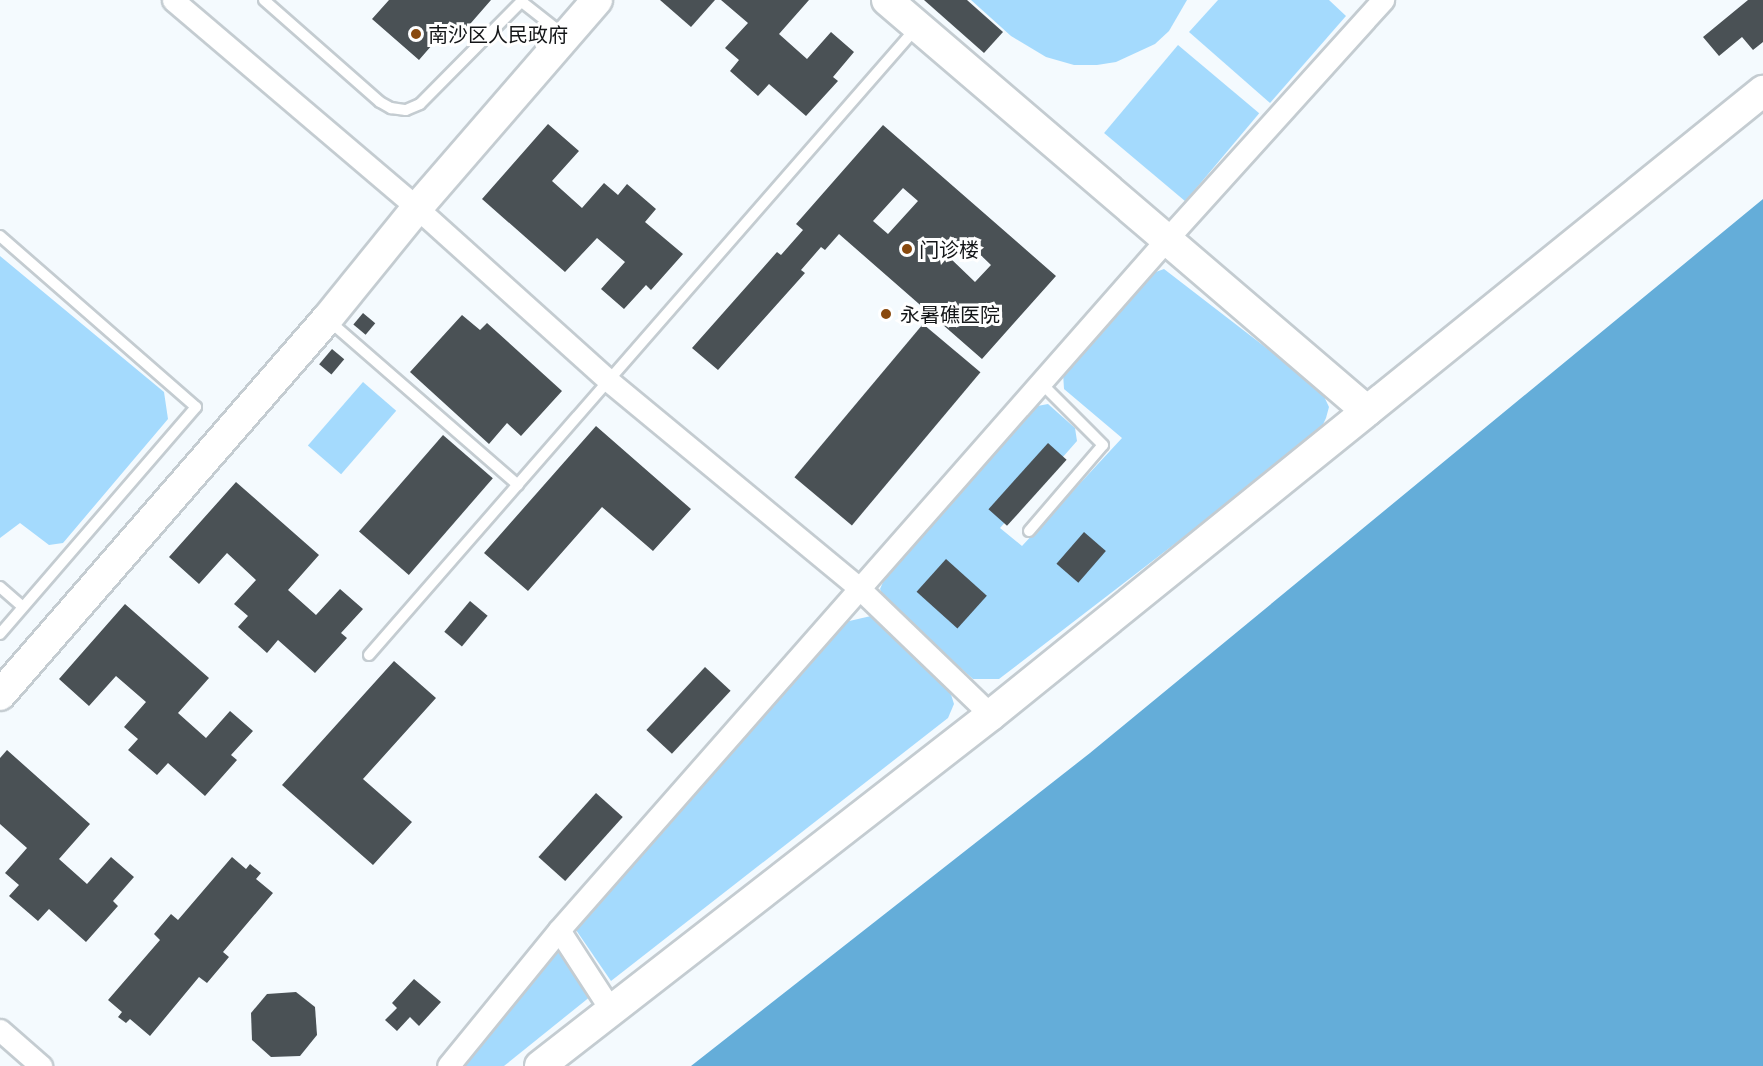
<!DOCTYPE html>
<meta charset="utf-8">
<style>
body{margin:0}
#map{position:relative;width:1763px;height:1066px;overflow:hidden;background:#f4fafe;font-family:Manrope,"Noto Sans SC",sans-serif}
div>[style]{position:absolute}
.green>*{inset:0;background:#a4dafd;transform-origin:0 0}
.water>*{inset:0;background:#64add9}
.building>*{inset:0;background:#4a5155;transform-origin:0 0}
.roads{filter:drop-shadow(2px 0 #c4ccd1) drop-shadow(-2px 0 #c4ccd1) drop-shadow(0 2px #c4ccd1) drop-shadow(0 -2px #c4ccd1)}
.lane>*{height:10px;margin:-5px;padding:0 5px;transform-origin:5px;border-radius:5px;background:#fff}
.street>*{height:21px;margin:-10.5px;padding:0 10.5px;transform-origin:10.5px;border-radius:10.5px;background:#fff}
.secondary>*{height:30px;margin:-15px;padding:0 15px;transform-origin:15px;border-radius:15px;background:#fff}
.dots>*{width:16px;height:16px;translate:-50% -50%;box-sizing:border-box;border:3px solid #fff;border-radius:50%}
span{translate:-50% -50%;white-space:nowrap;text-align:center;line-height:1.15;-webkit-text-stroke:6px #fff;paint-order:stroke}
.poi-label{font-size:20px;color:#141618}
.left{translate:0 -50%;text-align:left}
</style>
<div id="map">
<div class="green">
<div style="clip-path:polygon(971px 0,1187px 0,1169px 31px,1155px 44px,1116px 62px,1097px 65px,1074px 65px,1046px 57px,1011px 36px)"></div>
<div style="clip-path:polygon(1218px 0,1329px 0,1346px 16px,1270px 103px,1189px 32px)"></div>
<div style="left:1178px;top:45px;width:106px;height:115px;rotate:40deg"></div>
<div style="clip-path:polygon(0 256px,164px 392px,168px 419px,63px 543px,49px 545px,20px 523px,0 538px)"></div>
<div style="clip-path:polygon(1164px 269px,1321px 390px,1329px 407px,1326px 418px,1319px 433px,999px 679px,973px 679px,886px 603px,880px 589px,886px 575px,1032px 407px,1048px 404px,1075px 428px,1077px 441px,1000px 528px,1022px 546px,1122px 438px,1064px 389px,1063px 373px,1150px 274px)"></div>
<div style="left:363px;top:382px;width:44px;height:84px;rotate:41deg"></div>
<div style="clip-path:polygon(871px 616px,948px 685px,954px 704px,948px 718px,611px 981px,576px 930px,845px 622px)"></div>
<div style="clip-path:polygon(558px 952px,591px 996px,504px 1066px,459px 1066px)"></div>
</div>
<div class="water">
<div style="clip-path:polygon(1763px 199px,1763px 1066px,691px 1066px,1090px 753px)"></div>
</div>
<div class="building">
<div style="clip-path:polygon(389px 0,491px 0,457px 39px,446px 29px,419px 60px,372px 19px)"></div>
<div style="clip-path:polygon(660px 0,715px 0,691px 27px)"></div>
<div style="clip-path:polygon(721px 0,809px 0,779px 34px,807px 59px,831px 32px,854px 52px,833px 77px,838px 81px,806px 116px,769px 84px,758px 96px,730px 71px,739px 60px,725px 48px,748px 23px)"></div>
<div style="clip-path:polygon(924px 0,967px 0,1003px 32px,984px 53px)"></div>
<div style="clip-path:polygon(1748px 0,1763px 0,1763px 42px,1753px 50px,1742px 37px,1719px 56px,1703px 37px)"></div>
<div style="clip-path:polygon(548px 124px,579px 151px,552px 181px,582px 208px,604px 183px,618px 195px,627px 184px,656px 209px,645px 222px,683px 254px,651px 290px,646px 285px,624px 309px,601px 289px,625px 262px,597px 238px,565px 272px,482px 199px)"></div>
<div style="clip-path:polygon(evenodd,883px 125px,1056px 276px,982px 359px,839px 234px,825px 250px,821px 247px,801px 270px,805px 273px,718px 370px,692px 348px,777px 252px,781px 255px,803px 230px,796px 224px,883px 125px,903px 188px,918px 201px,888px 234px,873px 221px,903px 188px,883px 125px,965px 240px,991px 265px,975px 282px,949px 257px,965px 240px)"></div>
<div style="left:363px;top:313px;width:16px;height:15px;rotate:40deg"></div>
<div style="clip-path:polygon(462px 315px,480px 330px,487px 323px,562px 391px,521px 436px,507px 423px,489px 444px,410px 372px)"></div>
<div style="left:923px;top:324px;width:75px;height:200px;rotate:40deg"></div>
<div style="left:332px;top:349px;width:16px;height:20px;rotate:40deg"></div>
<div style="clip-path:polygon(596px 426px,691px 509px,653px 551px,602px 507px,528px 591px,484px 553px)"></div>
<div style="left:443px;top:435px;width:66px;height:128px;rotate:41deg"></div>
<div style="left:1048px;top:443px;width:25px;height:89px;rotate:42deg"></div>
<div style="clip-path:polygon(236px 482px,319px 555px,288px 590px,316px 615px,340px 589px,363px 609px,341px 633px,347px 638px,315px 673px,278px 640px,267px 653px,238px 627px,248px 616px,234px 604px,256px 580px,227px 553px,199px 584px,169px 557px)"></div>
<div style="left:1084px;top:532px;width:29px;height:42px;rotate:41deg"></div>
<div style="left:946px;top:559px;width:55px;height:44px;rotate:42deg"></div>
<div style="left:470px;top:601px;width:23px;height:40px;rotate:40deg"></div>
<div style="clip-path:polygon(125px 604px,209px 678px,178px 713px,206px 738px,230px 711px,253px 731px,231px 755px,237px 760px,205px 796px,168px 763px,157px 775px,128px 750px,138px 739px,124px 727px,146px 702px,116px 676px,89px 706px,59px 679px)"></div>
<div style="clip-path:polygon(394px 661px,436px 698px,363px 779px,412px 822px,373px 865px,282px 785px)"></div>
<div style="left:705px;top:667px;width:35px;height:86px;rotate:43deg"></div>
<div style="clip-path:polygon(7px 750px,90px 824px,59px 859px,87px 884px,111px 857px,134px 877px,113px 901px,118px 906px,86px 942px,49px 909px,38px 921px,9px 896px,19px 885px,5px 873px,27px 848px,0 824px,0 758px)"></div>
<div style="left:596px;top:793px;width:36px;height:86px;rotate:42deg"></div>
<div style="clip-path:polygon(232px 857px,246px 869px,250px 864px,261px 873px,256px 879px,273px 893px,223px 952px,229px 957px,207px 983px,199px 977px,150px 1036px,130px 1019px,126px 1023px,118px 1017px,122px 1012px,108px 1000px,160px 940px,154px 934px,171px 914px,178px 920px)"></div>
<div style="clip-path:polygon(414px 979px,441px 1002px,419px 1026px,410px 1017px,397px 1031px,385px 1020px,397px 1008px,392px 1003px)"></div>
<div style="clip-path:polygon(296px 992px,315px 1007px,317px 1035px,300px 1056px,271px 1057px,252px 1040px,251px 1013px,267px 994px)"></div>
</div>
<div class="roads">
<div class="lane">
<div style="left:264px;top:0;width:154px;rotate:41.3deg"></div>
<div style="left:380px;top:102px;width:13px;rotate:29deg"></div>
<div style="left:391px;top:108px;width:15px;rotate:8deg"></div>
<div style="left:406px;top:110px;width:15px;rotate:-23deg"></div>
<div style="left:420px;top:104px;width:146px;rotate:-45.3deg"></div>
<div style="left:522px;top:2px;width:53px;rotate:38.2deg"></div>
<div style="left:0;top:236px;width:260px;rotate:41.1deg"></div>
<div style="left:196px;top:407px;width:300px;rotate:130.8deg"></div>
<div style="left:327px;top:319px;width:253px;rotate:41deg"></div>
<div style="left:1029px;top:531px;width:113px;rotate:-49.3deg"></div>
<div style="left:1103px;top:445px;width:88px;rotate:-135deg"></div>
<div style="left:0;top:587px;width:30px;rotate:41deg"></div>
<div style="left:369px;top:655px;width:833px;rotate:-48.89deg"></div>
</div>
<div class="street">
<div style="left:173px;top:0;width:321px;rotate:40.4deg"></div>
<div style="left:417px;top:208px;width:258px;rotate:42deg"></div>
<div style="left:609px;top:381px;width:326px;rotate:39.6deg"></div>
<div style="left:860px;top:589px;width:182px;rotate:43.9deg"></div>
<div style="left:559px;top:930px;width:95px;rotate:57deg"></div>
<div style="left:0;top:1030px;width:55px;rotate:41.3deg"></div>
<div style="left:448px;top:1066px;width:176px;rotate:-50.8deg"></div>
<div style="left:559px;top:930px;width:919px;rotate:-48.66deg"></div>
<div style="left:1166px;top:240px;width:324px;rotate:-47.9deg"></div>
</div>
<div class="secondary">
<div style="left:887px;top:0;width:632px;rotate:40.57deg"></div>
<div style="left:0;top:695px;width:498px;rotate:-49deg"></div>
<div style="left:327px;top:319px;width:143px;rotate:-51deg"></div>
<div style="left:417px;top:208px;width:275px;rotate:-49.1deg"></div>
<div style="left:540px;top:1066px;width:571px;rotate:-37.89deg"></div>
<div style="left:991px;top:715px;width:993px;rotate:-38.95deg"></div>
</div>
</div>
<div class="dots">
<div style="left:416px;top:34px;background:#88490e"></div>
<div style="left:907px;top:249px;background:#88490e"></div>
<div style="left:886px;top:314px;background:#88490e"></div>
</div>
<div class="poi-label">
<span class="left" style="left:428px;top:34px">南沙区人民政府</span>
<span class="left" style="left:919px;top:249px">门诊楼</span>
<span class="left" style="left:900px;top:314px">永暑礁医院</span>
</div>
</div>
